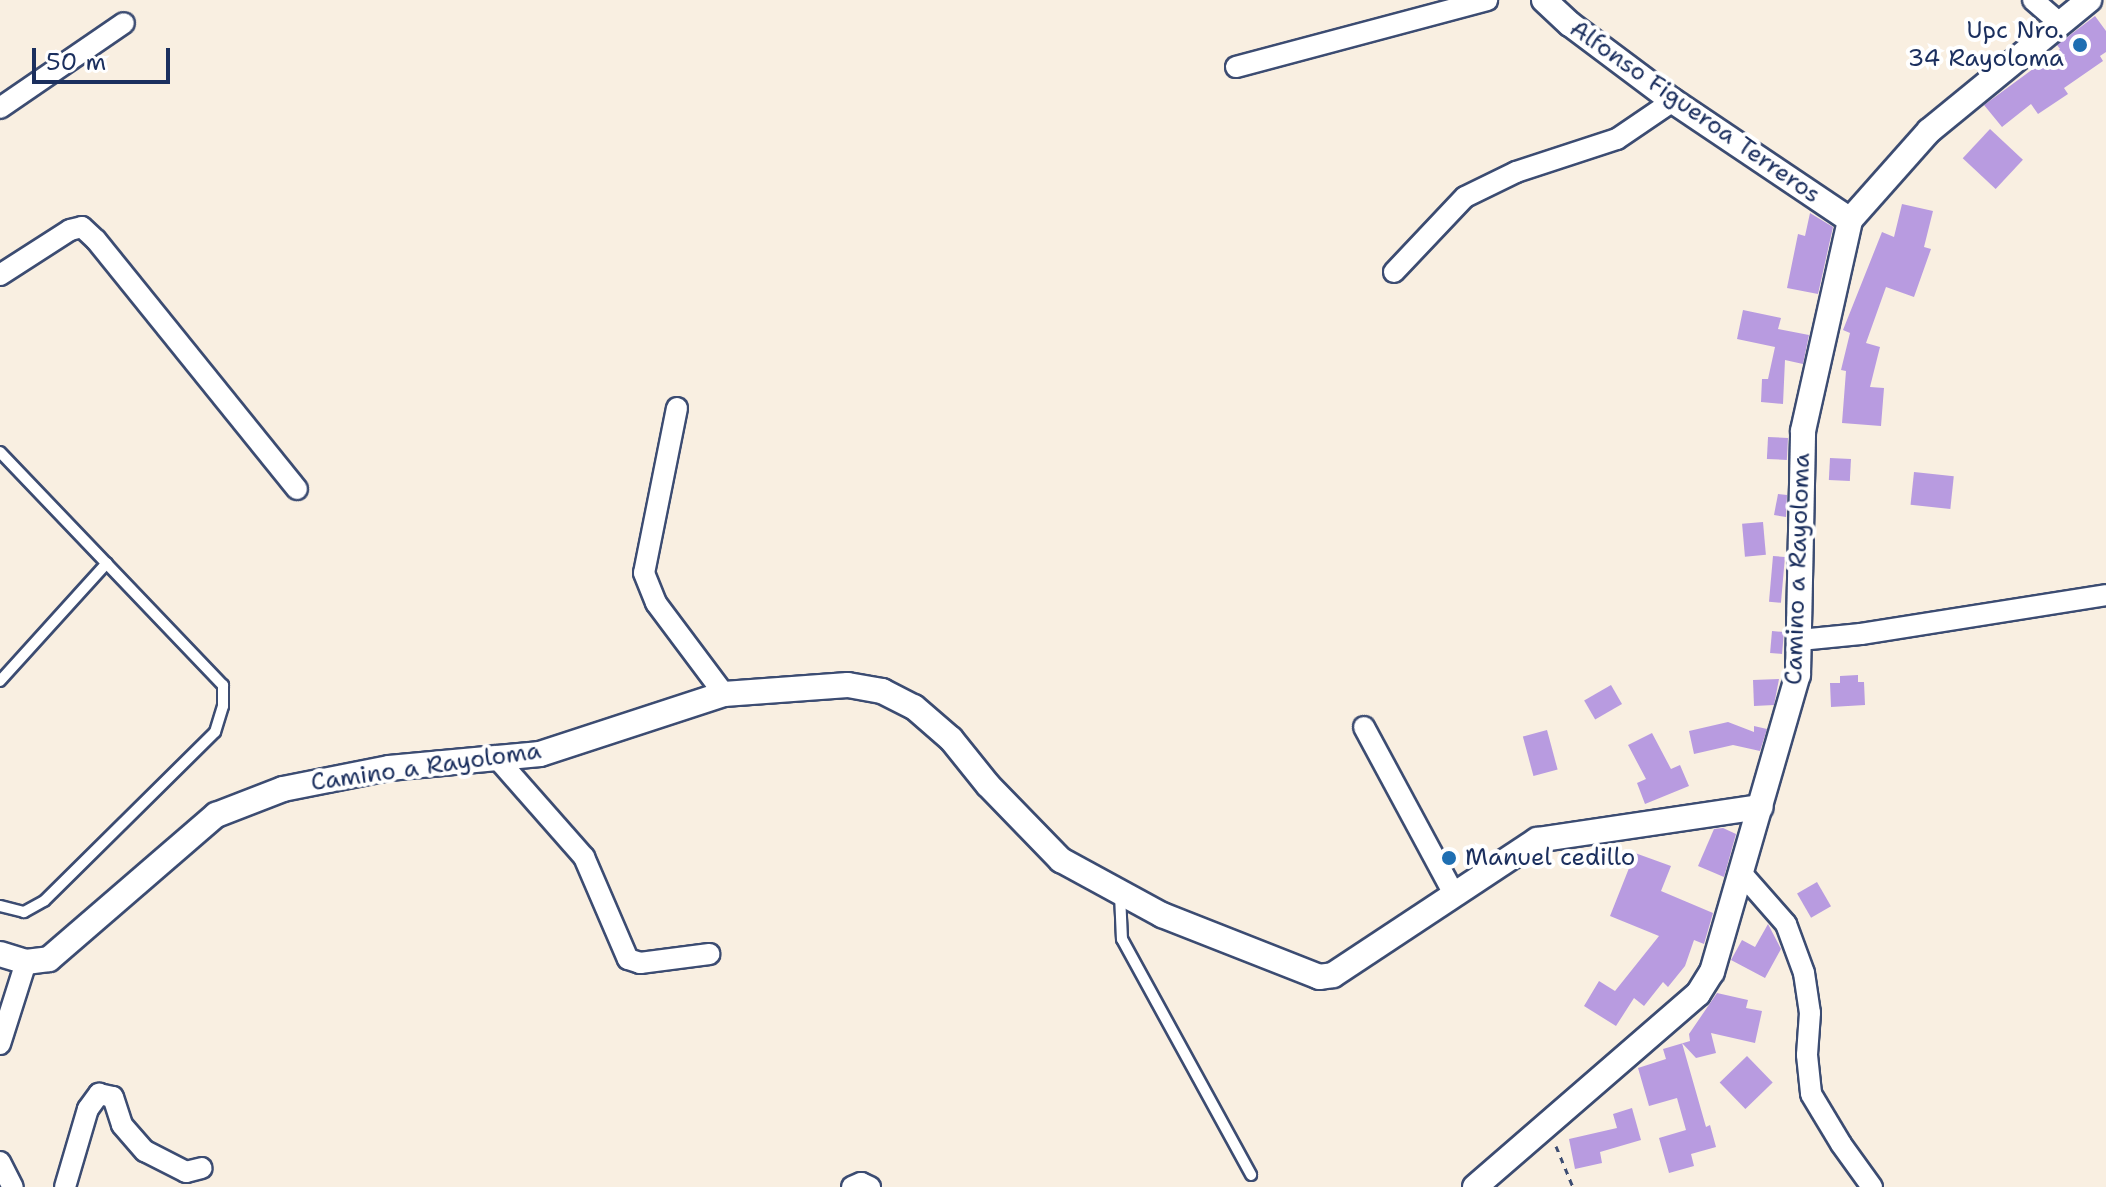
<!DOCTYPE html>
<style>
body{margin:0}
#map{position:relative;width:2106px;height:1187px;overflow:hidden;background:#f9efe1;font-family:"Shantell Sans",sans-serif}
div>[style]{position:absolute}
.building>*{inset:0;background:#b89be0;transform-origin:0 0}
.path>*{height:3px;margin-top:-1.5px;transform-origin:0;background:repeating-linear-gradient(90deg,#3c4c72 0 6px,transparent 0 12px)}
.roads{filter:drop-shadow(2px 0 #3c4c72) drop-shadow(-2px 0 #3c4c72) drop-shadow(0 2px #3c4c72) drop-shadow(0 -2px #3c4c72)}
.service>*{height:10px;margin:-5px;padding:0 5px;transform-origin:5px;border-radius:5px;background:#fff}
.minor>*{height:20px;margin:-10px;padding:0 10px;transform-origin:10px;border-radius:10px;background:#fff}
.tertiary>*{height:24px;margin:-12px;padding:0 12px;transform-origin:12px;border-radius:12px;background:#fff}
.dots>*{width:22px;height:22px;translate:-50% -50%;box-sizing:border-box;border:4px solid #fff;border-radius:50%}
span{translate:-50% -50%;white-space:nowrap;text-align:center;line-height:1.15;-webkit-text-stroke:8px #fff;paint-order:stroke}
.poi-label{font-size:24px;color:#1b2f5e}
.right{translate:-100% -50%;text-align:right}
.left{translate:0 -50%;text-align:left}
.street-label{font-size:24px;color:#1b2f5e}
.scale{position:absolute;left:32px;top:48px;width:138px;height:36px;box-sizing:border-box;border:4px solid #1b2f5e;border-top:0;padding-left:10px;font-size:24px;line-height:28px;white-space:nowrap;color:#1b2f5e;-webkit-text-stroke:6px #fff;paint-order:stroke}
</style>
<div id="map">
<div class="building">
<div style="clip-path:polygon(2095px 16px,2106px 31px,2106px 52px,2100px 56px,2103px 61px,2064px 88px,2068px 94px,2038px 114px,2031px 104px,2002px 127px,1984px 105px,2060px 49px,2057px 45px)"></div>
<div style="left:1990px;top:129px;width:45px;height:40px;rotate:43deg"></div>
<div style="clip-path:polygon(1902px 204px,1933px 211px,1924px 247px,1931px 249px,1914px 297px,1886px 287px,1866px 343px,1880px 347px,1870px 387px,1884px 388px,1881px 426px,1842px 423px,1846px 371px,1841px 370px,1850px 333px,1843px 330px,1882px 232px,1894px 237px)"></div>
<div style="clip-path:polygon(1810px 213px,1833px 227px,1818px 294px,1787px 288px,1798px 234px,1805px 236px)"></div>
<div style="clip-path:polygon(1743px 310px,1781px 318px,1778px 329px,1809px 335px,1803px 364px,1785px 360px,1783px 404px,1761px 402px,1762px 379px,1768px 379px,1775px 347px,1737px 339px)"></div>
<div style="left:1788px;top:438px;width:22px;height:20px;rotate:93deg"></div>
<div style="left:1830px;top:458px;width:21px;height:22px;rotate:3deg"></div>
<div style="left:1914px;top:472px;width:40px;height:33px;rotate:6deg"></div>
<div style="clip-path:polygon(1778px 494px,1787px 495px,1786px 517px,1774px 515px)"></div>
<div style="left:1763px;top:522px;width:33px;height:21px;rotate:85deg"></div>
<div style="left:1773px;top:556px;width:12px;height:46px;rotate:5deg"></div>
<div style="left:1772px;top:631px;width:12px;height:22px;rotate:5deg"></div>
<div style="clip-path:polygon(1858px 675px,1858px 682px,1864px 682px,1865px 705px,1831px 707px,1830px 683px,1840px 683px,1840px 676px)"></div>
<div style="clip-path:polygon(1779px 679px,1774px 705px,1754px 706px,1753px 680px)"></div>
<div style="left:1611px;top:685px;width:22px;height:31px;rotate:60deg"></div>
<div style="clip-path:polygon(1728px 722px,1754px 732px,1754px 726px,1767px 729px,1760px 751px,1733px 745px,1694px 754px,1689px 731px)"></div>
<div style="left:1547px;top:730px;width:41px;height:25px;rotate:75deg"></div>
<div style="clip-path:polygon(1652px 733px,1671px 769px,1680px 765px,1689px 786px,1645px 804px,1637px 783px,1646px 779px,1628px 745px)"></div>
<div style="clip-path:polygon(1723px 828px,1736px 834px,1724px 877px,1698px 866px,1714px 829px)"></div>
<div style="clip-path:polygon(1635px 853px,1671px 866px,1661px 891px,1713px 913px,1704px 944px,1694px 940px,1685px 966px,1668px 987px,1663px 982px,1644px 1006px,1634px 998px,1616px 1026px,1584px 1006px,1599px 981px,1615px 991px,1659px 936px,1610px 916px)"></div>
<div style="left:1817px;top:882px;width:28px;height:23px;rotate:60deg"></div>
<div style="clip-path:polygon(1768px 924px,1781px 949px,1765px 978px,1731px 960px,1742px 940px,1755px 947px)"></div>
<div style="clip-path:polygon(1717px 993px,1748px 1000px,1746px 1008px,1762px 1011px,1755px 1043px,1711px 1033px,1716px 1053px,1696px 1058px,1682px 1043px,1706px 1127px,1710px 1125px,1716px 1147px,1691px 1154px,1694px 1166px,1669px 1173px,1659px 1138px,1686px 1130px,1677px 1098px,1649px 1106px,1638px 1068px,1666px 1059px,1663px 1049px,1690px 1041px,1689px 1034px)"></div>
<div style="left:1747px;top:1056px;width:37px;height:38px;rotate:46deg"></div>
<div style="clip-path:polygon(1632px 1108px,1641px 1140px,1600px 1152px,1602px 1163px,1575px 1169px,1569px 1139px,1617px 1128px,1613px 1114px)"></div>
</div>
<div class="path">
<div style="left:1556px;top:1146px;width:44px;rotate:67.5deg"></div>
</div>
<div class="roads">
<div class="service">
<div style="left:0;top:452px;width:323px;rotate:46.3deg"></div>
<div style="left:223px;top:685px;width:21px;rotate:90deg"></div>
<div style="left:223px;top:706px;width:27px;rotate:107deg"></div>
<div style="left:215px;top:732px;width:240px;rotate:135.3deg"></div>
<div style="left:44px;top:901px;width:23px;rotate:151deg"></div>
<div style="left:24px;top:912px;width:25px;rotate:-166deg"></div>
<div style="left:0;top:681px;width:159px;rotate:-47.8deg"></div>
<div style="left:1120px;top:894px;width:45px;rotate:87.5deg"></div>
<div style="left:1122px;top:939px;width:269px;rotate:61.3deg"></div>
</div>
<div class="minor">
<div style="left:2033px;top:0;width:35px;rotate:41deg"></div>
<div style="left:1236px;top:67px;width:260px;rotate:-14.9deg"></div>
<div style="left:0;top:108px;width:150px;rotate:-34.4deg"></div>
<div style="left:1394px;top:272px;width:103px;rotate:-46.6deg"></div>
<div style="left:1465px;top:197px;width:57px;rotate:-26.1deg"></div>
<div style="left:1516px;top:172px;width:106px;rotate:-18.1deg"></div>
<div style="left:1617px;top:139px;width:68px;rotate:-34.2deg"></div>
<div style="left:0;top:275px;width:83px;rotate:-32.7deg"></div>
<div style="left:70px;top:230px;width:12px;rotate:-14deg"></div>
<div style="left:82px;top:227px;width:19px;rotate:43deg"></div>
<div style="left:96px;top:240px;width:320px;rotate:51.1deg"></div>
<div style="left:677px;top:408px;width:168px;rotate:101.3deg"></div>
<div style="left:644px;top:573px;width:32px;rotate:68deg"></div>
<div style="left:656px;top:603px;width:114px;rotate:53.2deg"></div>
<div style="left:1800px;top:640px;width:61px;rotate:-5.6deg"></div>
<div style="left:1861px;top:634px;width:248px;rotate:-9deg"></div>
<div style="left:1364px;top:727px;width:190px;rotate:61.7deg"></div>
<div style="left:495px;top:756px;width:135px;rotate:48.6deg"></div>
<div style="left:584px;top:857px;width:111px;rotate:66.7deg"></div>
<div style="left:628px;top:959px;width:13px;rotate:18deg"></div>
<div style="left:640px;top:963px;width:70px;rotate:-7.4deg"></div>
<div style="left:1743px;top:875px;width:65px;rotate:48.7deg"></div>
<div style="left:1786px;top:924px;width:52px;rotate:69.8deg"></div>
<div style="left:1804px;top:973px;width:40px;rotate:81.5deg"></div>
<div style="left:1810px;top:1013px;width:42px;rotate:94.1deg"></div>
<div style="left:1807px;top:1055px;width:39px;rotate:84deg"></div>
<div style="left:1811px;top:1094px;width:58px;rotate:59deg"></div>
<div style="left:1841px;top:1144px;width:53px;rotate:54.2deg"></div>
<div style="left:0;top:1044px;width:86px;rotate:-72.4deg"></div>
<div style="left:0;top:1162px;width:28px;rotate:63deg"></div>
<div style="left:65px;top:1187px;width:81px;rotate:-73.6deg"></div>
<div style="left:88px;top:1109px;width:19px;rotate:-54deg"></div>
<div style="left:99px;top:1094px;width:14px;rotate:12deg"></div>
<div style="left:113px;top:1097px;width:29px;rotate:72deg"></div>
<div style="left:122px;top:1125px;width:35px;rotate:49deg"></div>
<div style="left:145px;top:1151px;width:46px;rotate:27.1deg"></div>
<div style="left:186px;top:1172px;width:16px;rotate:-14deg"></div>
<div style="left:852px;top:1187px;width:10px;rotate:-24deg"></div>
<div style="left:861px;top:1183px;width:10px;rotate:24deg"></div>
</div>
<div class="tertiary">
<div style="left:1544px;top:0;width:35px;rotate:43deg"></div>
<div style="left:1570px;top:24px;width:129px;rotate:36.8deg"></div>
<div style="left:1673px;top:101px;width:213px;rotate:33.9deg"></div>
<div style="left:0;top:954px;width:27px;rotate:17deg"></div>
<div style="left:26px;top:962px;width:23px;rotate:-7deg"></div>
<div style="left:49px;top:959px;width:221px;rotate:-40.8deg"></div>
<div style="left:216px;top:815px;width:72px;rotate:-21.2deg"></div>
<div style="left:283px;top:789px;width:108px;rotate:-11.2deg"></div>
<div style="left:389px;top:768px;width:152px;rotate:-5.3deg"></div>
<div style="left:540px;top:754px;width:194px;rotate:-18.1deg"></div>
<div style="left:724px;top:694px;width:124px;rotate:-4.2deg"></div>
<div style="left:848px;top:685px;width:35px;rotate:10deg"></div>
<div style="left:882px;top:691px;width:36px;rotate:27deg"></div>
<div style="left:914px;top:707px;width:49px;rotate:40.9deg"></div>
<div style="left:951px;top:739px;width:59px;rotate:51.2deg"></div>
<div style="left:988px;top:785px;width:105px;rotate:45.8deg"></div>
<div style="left:1061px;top:860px;width:115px;rotate:28.6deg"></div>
<div style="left:1162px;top:915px;width:169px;rotate:21.5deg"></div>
<div style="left:1319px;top:977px;width:14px;rotate:-8deg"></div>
<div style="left:1333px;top:975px;width:245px;rotate:-33.5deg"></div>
<div style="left:1537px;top:840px;width:226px;rotate:-8.4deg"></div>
<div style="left:1475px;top:1187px;width:295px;rotate:-40.9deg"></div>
<div style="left:1698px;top:994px;width:26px;rotate:-58deg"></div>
<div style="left:1712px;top:972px;width:309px;rotate:-73.9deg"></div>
<div style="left:1798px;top:675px;width:244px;rotate:-88.8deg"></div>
<div style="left:1803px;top:431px;width:216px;rotate:-77.4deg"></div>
<div style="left:1850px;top:220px;width:119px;rotate:-48.4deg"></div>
<div style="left:1929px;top:131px;width:207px;rotate:-39.3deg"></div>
</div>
</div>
<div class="dots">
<div style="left:2080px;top:45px;background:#1f6fb2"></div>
<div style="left:1449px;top:858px;background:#1f6fb2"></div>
</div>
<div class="poi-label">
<span class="right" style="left:2064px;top:45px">Upc Nro.<br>34 Rayoloma</span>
<span class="left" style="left:1465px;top:858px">Manuel cedillo</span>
</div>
<div class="street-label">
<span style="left:1695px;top:112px;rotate:35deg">Alfonso Figueroa Terreros</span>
<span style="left:1798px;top:569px;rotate:-88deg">Camino a Rayoloma</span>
<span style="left:426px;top:767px;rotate:-8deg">Camino a Rayoloma</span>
</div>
<div class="scale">50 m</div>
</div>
